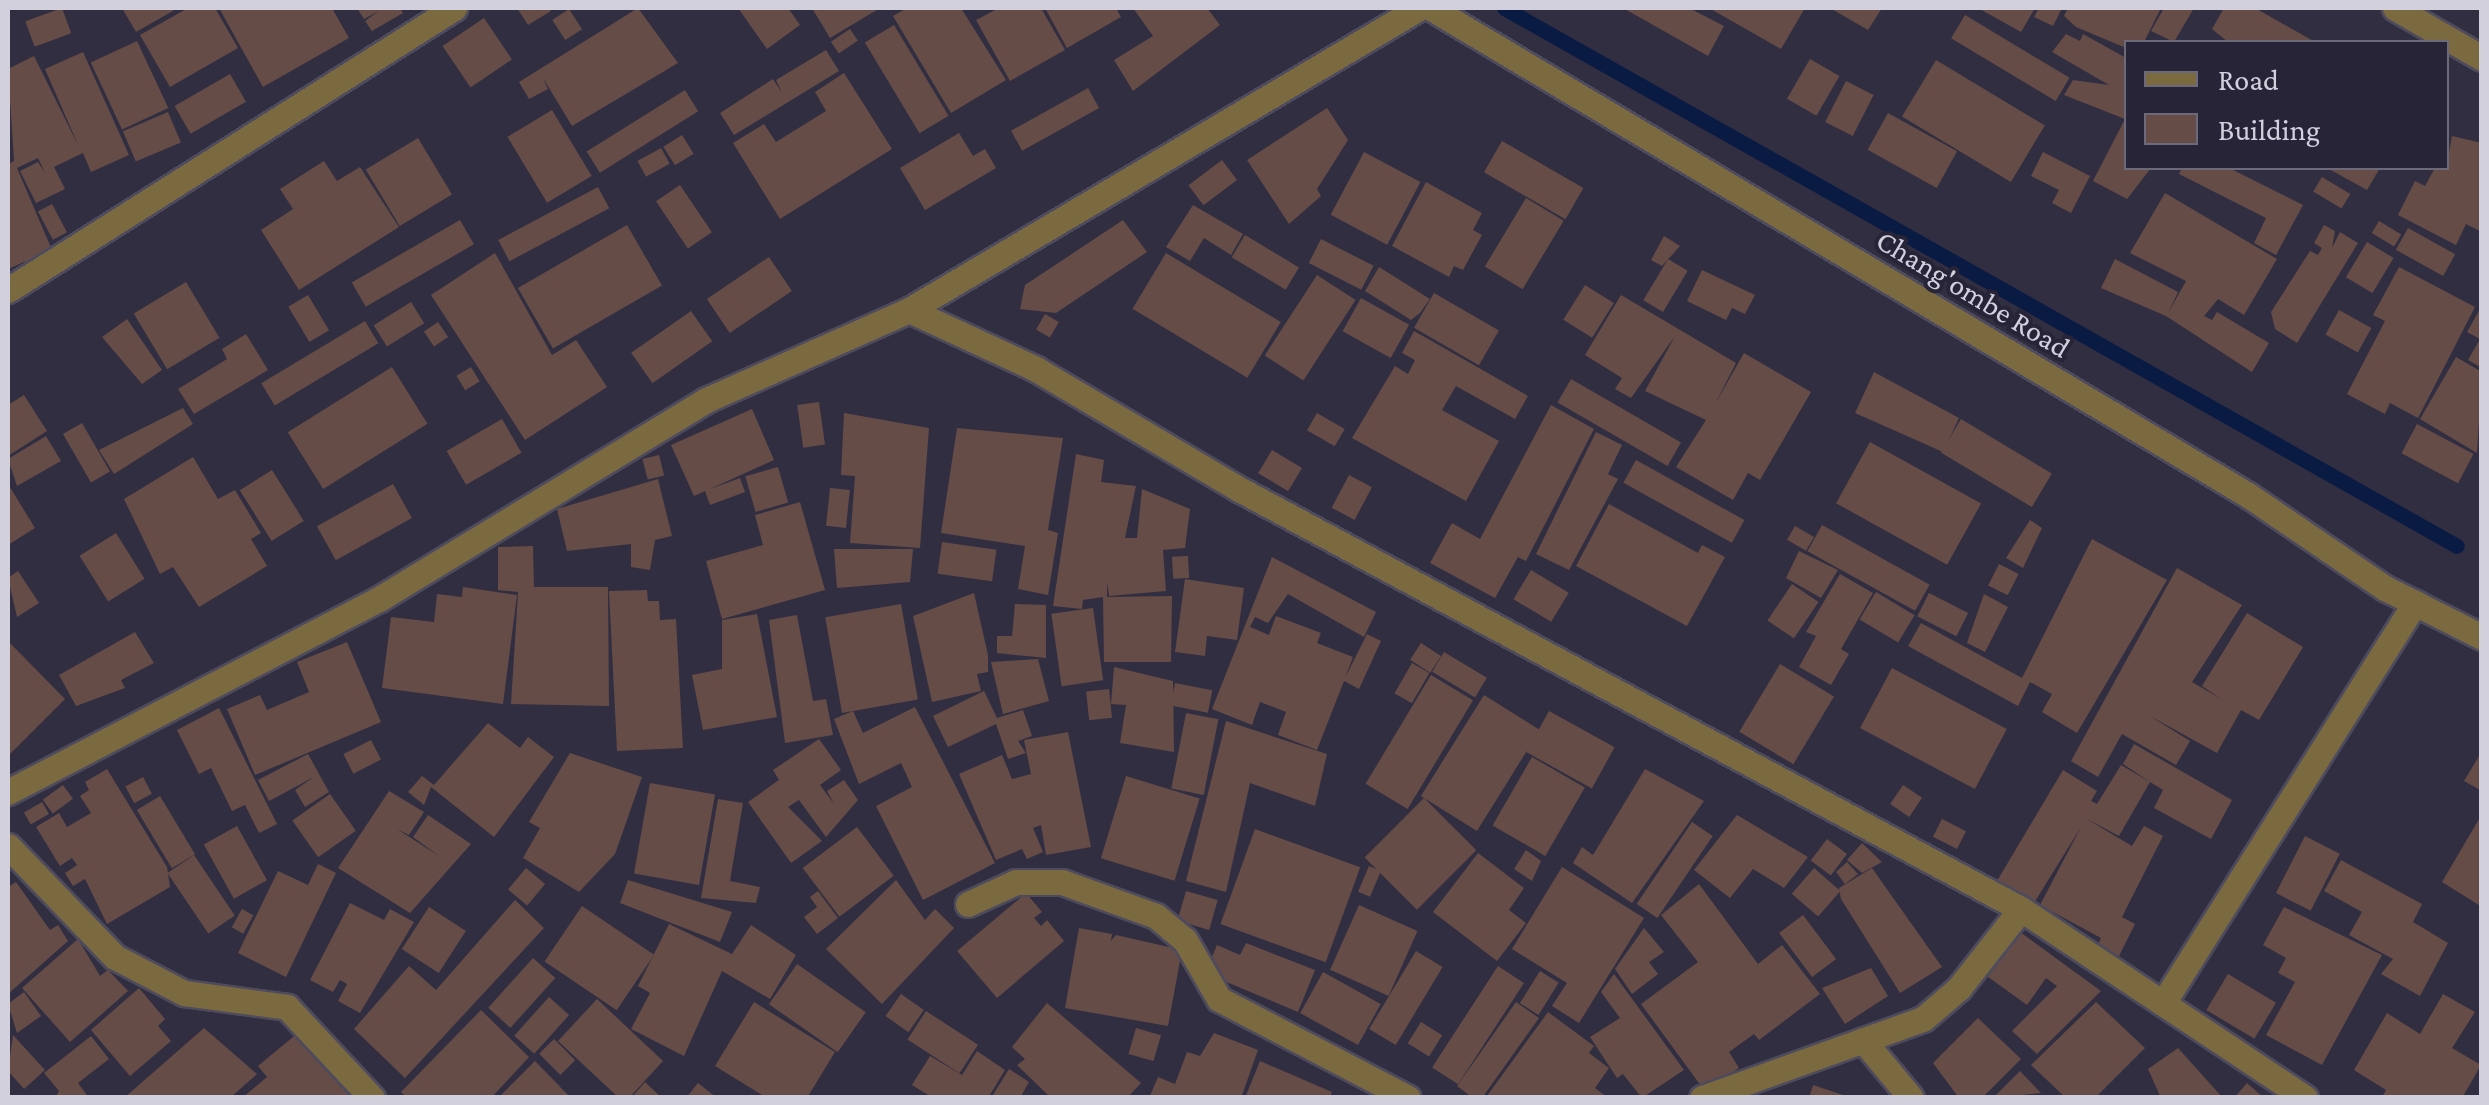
<!DOCTYPE html>
<style>
body{margin:0}
#map{position:relative;width:2489px;height:1105px;overflow:hidden;background:#312e42;font-family:"Crimson Pro",serif}
div>[style]{position:absolute}
.stream>*{height:15px;margin:-7.5px;padding:0 7.5px;transform-origin:7.5px;border-radius:7.5px;background:#0a1b43}
.building>*{inset:0;background:#654c46;transform-origin:0 0}
.roads{filter:drop-shadow(2px 0 #4e4b5e) drop-shadow(-2px 0 #4e4b5e) drop-shadow(0 2px #4e4b5e) drop-shadow(0 -2px #4e4b5e)}
.minor>*{height:25px;margin:-12.5px;padding:0 12.5px;transform-origin:12.5px;border-radius:12.5px;background:#7b693f}
span{translate:-50% -50%;white-space:nowrap;text-align:center;line-height:1.15;-webkit-text-stroke:8px #272438;paint-order:stroke}
.street-label{font-size:30px;color:#d2d0dd}
.frame{position:absolute;inset:0;border:10px solid #d2d0dd;pointer-events:none}
.legend{position:absolute;left:2124px;top:40px;width:325px;height:130px;box-sizing:border-box;background:#272438;border:2px solid #6b697a;margin:0;padding:12px 18px;list-style:none;font-size:30px;color:#d2d0dd}
.legend li{display:flex;align-items:center;gap:20px;height:50px}
.legend b{width:50px;border:2px solid #6b697a}
</style>
<div id="map">
<div class="stream">
<div style="left:1504px;top:8px;width:1094px;rotate:29.45deg"></div>
</div>
<div class="building">
<div style="left:62px;top:8px;width:27px;height:39px;rotate:70deg"></div>
<div style="clip-path:polygon(122px 8px,178px 8px,136px 32px)"></div>
<div style="clip-path:polygon(188px 8px,215px 8px,238px 48px,170px 87px,140px 35px)"></div>
<div style="clip-path:polygon(219px 8px,332px 8px,349px 38px,263px 87px)"></div>
<div style="clip-path:polygon(357px 8px,400px 8px,403px 13px,372px 31px,365px 21px,379px 11px,364px 19px)"></div>
<div style="clip-path:polygon(517px 8px,549px 8px,551px 11px,528px 25px)"></div>
<div style="clip-path:polygon(638px 8px,678px 63px,572px 126px,543px 78px,548px 89px,529px 99px,519px 82px)"></div>
<div style="clip-path:polygon(738px 8px,788px 8px,800px 25px,767px 49px)"></div>
<div style="clip-path:polygon(812px 8px,880px 8px,830px 38px)"></div>
<div style="clip-path:polygon(907px 8px,961px 8px,1006px 80px,951px 113px,893px 16px)"></div>
<div style="clip-path:polygon(999px 8px,1041px 8px,1065px 50px,1010px 81px,976px 20px)"></div>
<div style="clip-path:polygon(1045px 8px,1116px 8px,1121px 17px,1067px 48px)"></div>
<div style="clip-path:polygon(1133px 8px,1207px 8px,1220px 25px,1133px 91px,1114px 60px,1153px 36px)"></div>
<div style="clip-path:polygon(1623px 8px,1689px 8px,1724px 26px,1708px 56px)"></div>
<div style="clip-path:polygon(1709px 8px,1805px 8px,1781px 49px)"></div>
<div style="clip-path:polygon(1830px 8px,1882px 8px,1868px 30px)"></div>
<div style="clip-path:polygon(1978px 8px,2035px 8px,2021px 32px)"></div>
<div style="clip-path:polygon(2039px 8px,2061px 10px,2053px 26px,2034px 17px)"></div>
<div style="clip-path:polygon(2068px 8px,2161px 8px,2144px 42px,2126px 48px,2076px 27px,2064px 16px)"></div>
<div style="clip-path:polygon(2164px 8px,2194px 8px,2174px 42px,2151px 31px)"></div>
<div style="clip-path:polygon(2224px 8px,2255px 8px,2315px 42px,2228px 42px,2212px 29px)"></div>
<div style="left:569px;top:9px;width:24px;height:20px;rotate:57deg"></div>
<div style="left:1965px;top:15px;width:122px;height:27px;rotate:31deg"></div>
<div style="left:484px;top:18px;width:50px;height:50px;rotate:56deg"></div>
<div style="left:894px;top:25px;width:106px;height:34px;rotate:59deg"></div>
<div style="left:850px;top:29px;width:14px;height:23px;rotate:56deg"></div>
<div style="clip-path:polygon(2066px 34px,2080px 41px,2083px 34px,2126px 58px,2126px 168px,2151px 168px,2127px 199px,2093px 181px,2125px 119px,2064px 95px,2073px 80px,2109px 85px,2052px 52px)"></div>
<div style="left:137px;top:41px;width:74px;height:51px;rotate:65deg"></div>
<div style="clip-path:polygon(826px 50px,839px 71px,734px 135px,720px 113px,773px 79px,782px 93px,776px 80px)"></div>
<div style="clip-path:polygon(83px 52px,129px 155px,91px 172px,83px 153px,54px 167px,65px 189px,36px 203px,20px 171px,38px 162px,45px 173px,38px 158px,17px 168px,52px 250px,8px 269px,8px 164px,14px 161px,8px 69px,34px 56px,79px 147px,45px 69px)"></div>
<div style="left:1810px;top:59px;width:34px;height:46px;rotate:30deg"></div>
<div style="left:1936px;top:60px;width:127px;height:66px;rotate:31deg"></div>
<div style="clip-path:polygon(844px 73px,892px 149px,780px 219px,733px 143px,764px 124px,776px 142px,826px 111px,815px 92px)"></div>
<div style="left:230px;top:74px;width:32px;height:64px;rotate:60deg"></div>
<div style="left:1846px;top:81px;width:31px;height:46px;rotate:27deg"></div>
<div style="left:1088px;top:88px;width:23px;height:88px;rotate:61deg"></div>
<div style="left:685px;top:90px;width:25px;height:116px;rotate:58deg"></div>
<div style="clip-path:polygon(1327px 108px,1348px 140px,1317px 189px,1321px 196px,1289px 224px,1247px 160px)"></div>
<div style="left:552px;top:110px;width:77px;height:52px;rotate:59deg"></div>
<div style="left:168px;top:112px;width:33px;height:49px;rotate:67deg"></div>
<div style="left:1888px;top:113px;width:79px;height:42px;rotate:29deg"></div>
<div style="clip-path:polygon(959px 133px,973px 156px,985px 149px,996px 168px,925px 210px,900px 168px)"></div>
<div style="left:682px;top:135px;width:22px;height:22px;rotate:58deg"></div>
<div style="clip-path:polygon(2452px 136px,2482px 143px,2482px 232px,2466px 224px,2456px 245px,2398px 215px,2415px 181px,2425px 186px,2435px 168px,2446px 168px)"></div>
<div style="left:418px;top:138px;width:66px;height:61px;rotate:59deg"></div>
<div style="left:1502px;top:141px;width:94px;height:36px;rotate:30deg"></div>
<div style="left:661px;top:148px;width:18px;height:27px;rotate:61deg"></div>
<div style="left:1364px;top:152px;width:64px;height:71px;rotate:28deg"></div>
<div style="clip-path:polygon(2043px 152px,2090px 176px,2071px 213px,2052px 203px,2059px 190px,2031px 176px)"></div>
<div style="left:1222px;top:160px;width:25px;height:42px;rotate:53deg"></div>
<div style="clip-path:polygon(324px 161px,337px 181px,360px 167px,399px 227px,299px 290px,261px 230px,293px 209px,280px 189px)"></div>
<div style="clip-path:polygon(2182px 168px,2229px 168px,2303px 205px,2276px 255px,2254px 243px,2266px 218px,2179px 174px)"></div>
<div style="clip-path:polygon(2327px 168px,2380px 168px,2367px 190px)"></div>
<div style="left:2322px;top:177px;width:33px;height:17px;rotate:31deg"></div>
<div style="clip-path:polygon(1426px 182px,1482px 213px,1473px 230px,1482px 235px,1463px 270px,1454px 266px,1449px 277px,1392px 246px)"></div>
<div style="left:680px;top:185px;width:57px;height:29px;rotate:56deg"></div>
<div style="left:598px;top:187px;width:24px;height:113px;rotate:62deg"></div>
<div style="clip-path:polygon(2165px 193px,2277px 259px,2244px 315px,2218px 299px,2204px 316px,2212px 320px,2217px 312px,2269px 343px,2252px 372px,2166px 316px,2101px 288px,2115px 259px,2178px 292px,2168px 313px,2186px 281px,2130px 253px)"></div>
<div style="left:1526px;top:198px;width:44px;height:80px;rotate:31deg"></div>
<div style="left:52px;top:204px;width:32px;height:16px;rotate:62deg"></div>
<div style="clip-path:polygon(1193px 205px,1243px 234px,1231px 255px,1204px 238px,1190px 261px,1166px 247px)"></div>
<div style="left:460px;top:220px;width:28px;height:125px;rotate:60deg"></div>
<div style="clip-path:polygon(1123px 220px,1147px 252px,1056px 313px,1020px 309px,1025px 285px)"></div>
<div style="left:2379px;top:221px;width:26px;height:14px;rotate:31deg"></div>
<div style="left:627px;top:225px;width:70px;height:126px;rotate:60deg"></div>
<div style="clip-path:polygon(2324px 225px,2335px 231px,2332px 248px,2340px 232px,2358px 243px,2297px 343px,2275px 329px,2271px 312px,2310px 251px,2318px 255px,2322px 248px,2314px 243px)"></div>
<div style="left:2408px;top:228px;width:54px;height:25px;rotate:29deg"></div>
<div style="left:1245px;top:235px;width:63px;height:26px;rotate:31deg"></div>
<div style="clip-path:polygon(1664px 236px,1680px 246px,1662px 266px,1651px 260px)"></div>
<div style="left:1321px;top:239px;width:59px;height:27px;rotate:27deg"></div>
<div style="left:2367px;top:242px;width:31px;height:41px;rotate:31deg"></div>
<div style="clip-path:polygon(495px 253px,552px 355px,576px 340px,607px 387px,525px 440px,431px 295px)"></div>
<div style="left:1166px;top:253px;width:134px;height:65px;rotate:31deg"></div>
<div style="left:769px;top:257px;width:41px;height:75px;rotate:56deg"></div>
<div style="left:1668px;top:259px;width:23px;height:48px;rotate:31deg"></div>
<div style="clip-path:polygon(1379px 267px,1430px 299px,1420px 313px,1411px 320px,1365px 291px)"></div>
<div style="clip-path:polygon(2399px 267px,2475px 307px,2418px 418px,2390px 403px,2385px 414px,2347px 394px,2385px 321px,2373px 315px)"></div>
<div style="clip-path:polygon(1702px 270px,1755px 295px,1745px 314px,1732px 308px,1726px 320px,1687px 301px)"></div>
<div style="left:1317px;top:275px;width:46px;height:96px;rotate:33deg"></div>
<div style="left:186px;top:282px;width:65px;height:61px;rotate:59deg"></div>
<div style="left:1585px;top:285px;width:34px;height:41px;rotate:32deg"></div>
<div style="left:1434px;top:293px;width:75px;height:40px;rotate:30deg"></div>
<div style="left:308px;top:295px;width:41px;height:23px;rotate:59deg"></div>
<div style="clip-path:polygon(1621px 295px,1736px 363px,1715px 404px,1744px 353px,1811px 392px,1760px 480px,1748px 473px,1733px 500px,1676px 467px,1706px 420px,1645px 391px,1675px 336px,1631px 398px,1615px 389px,1622px 378px,1585px 355px)"></div>
<div style="left:1361px;top:298px;width:55px;height:38px;rotate:29deg"></div>
<div style="left:411px;top:302px;width:25px;height:44px;rotate:58deg"></div>
<div style="left:2339px;top:310px;width:37px;height:28px;rotate:29deg"></div>
<div style="left:691px;top:311px;width:37px;height:73px;rotate:55deg"></div>
<div style="clip-path:polygon(2479px 311px,2482px 313px,2482px 368px,2468px 360px,2480px 339px,2467px 332px)"></div>
<div style="left:1045px;top:314px;width:16px;height:18px;rotate:30deg"></div>
<div style="clip-path:polygon(127px 319px,162px 370px,142px 384px,102px 337px)"></div>
<div style="left:365px;top:321px;width:26px;height:121px;rotate:59deg"></div>
<div style="left:438px;top:322px;width:18px;height:17px;rotate:56deg"></div>
<div style="clip-path:polygon(1414px 331px,1528px 396px,1515px 419px,1456px 386px,1442px 410px,1499px 441px,1466px 501px,1352px 438px,1395px 366px,1408px 374px,1415px 360px,1402px 353px)"></div>
<div style="clip-path:polygon(246px 334px,268px 370px,194px 414px,178px 389px,227px 359px,222px 349px)"></div>
<div style="clip-path:polygon(2456px 357px,2482px 372px,2477px 453px,2420px 419px)"></div>
<div style="left:392px;top:367px;width:67px;height:123px;rotate:58deg"></div>
<div style="left:471px;top:367px;width:17px;height:17px;rotate:59deg"></div>
<div style="clip-path:polygon(1874px 372px,1959px 418px,1943px 452px,1855px 413px)"></div>
<div style="left:1571px;top:379px;width:127px;height:27px;rotate:30deg"></div>
<div style="clip-path:polygon(24px 395px,47px 431px,8px 456px,8px 405px)"></div>
<div style="left:819px;top:402px;width:43px;height:22px;rotate:82deg"></div>
<div style="clip-path:polygon(1551px 405px,1594px 429px,1526px 561px,1518px 557px,1495px 598px,1430px 563px,1452px 523px,1480px 539px)"></div>
<div style="clip-path:polygon(183px 408px,193px 424px,114px 474px,99px 450px)"></div>
<div style="clip-path:polygon(752px 409px,774px 460px,710px 489px,740px 478px,745px 492px,710px 505px,705px 491px,694px 496px,671px 445px)"></div>
<div style="clip-path:polygon(844px 413px,929px 428px,920px 548px,850px 543px,855px 476px,841px 475px)"></div>
<div style="left:1317px;top:413px;width:32px;height:20px;rotate:30deg"></div>
<div style="left:502px;top:419px;width:39px;height:64px;rotate:60deg"></div>
<div style="left:1961px;top:419px;width:106px;height:39px;rotate:31deg"></div>
<div style="left:82px;top:423px;width:56px;height:22px;rotate:60deg"></div>
<div style="left:2417px;top:424px;width:64px;height:33px;rotate:28deg"></div>
<div style="clip-path:polygon(957px 428px,1063px 438px,1048px 530px,1058px 533px,1048px 595px,1018px 589px,1025px 546px,941px 533px)"></div>
<div style="clip-path:polygon(1596px 432px,1622px 445px,1608px 474px,1618px 479px,1569px 570px,1536px 554px)"></div>
<div style="clip-path:polygon(46px 436px,61px 461px,17px 486px,8px 459px)"></div>
<div style="left:1870px;top:442px;width:127px;height:70px;rotate:29deg"></div>
<div style="left:1272px;top:450px;width:35px;height:27px;rotate:31deg"></div>
<div style="clip-path:polygon(1076px 454px,1104px 460px,1101px 482px,1136px 486px,1125px 538px,1137px 538px,1142px 489px,1190px 509px,1185px 548px,1163px 550px,1166px 591px,1109px 596px,1107px 582px,1107px 597px,1172px 596px,1171px 662px,1104px 662px,1103px 597px,1083px 600px,1082px 609px,1053px 606px)"></div>
<div style="left:659px;top:455px;width:21px;height:17px;rotate:76deg"></div>
<div style="clip-path:polygon(193px 457px,218px 499px,235px 490px,261px 533px,251px 539px,267px 566px,199px 607px,173px 567px,160px 574px,124px 499px)"></div>
<div style="left:1636px;top:460px;width:124px;height:26px;rotate:29deg"></div>
<div style="left:778px;top:467px;width:37px;height:34px;rotate:74deg"></div>
<div style="left:272px;top:470px;width:60px;height:38px;rotate:58deg"></div>
<div style="left:1349px;top:475px;width:26px;height:37px;rotate:28deg"></div>
<div style="clip-path:polygon(658px 479px,672px 536px,655px 540px,650px 570px,631px 567px,631px 544px,567px 551px,557px 509px)"></div>
<div style="clip-path:polygon(8px 484px,35px 528px,8px 545px)"></div>
<div style="left:393px;top:484px;width:39px;height:87px;rotate:61deg"></div>
<div style="left:830px;top:488px;width:20px;height:38px;rotate:6deg"></div>
<div style="clip-path:polygon(800px 502px,825px 590px,722px 619px,706px 561px,763px 545px,755px 515px)"></div>
<div style="clip-path:polygon(1609px 504px,1698px 553px,1702px 545px,1725px 557px,1687px 626px,1576px 566px)"></div>
<div style="clip-path:polygon(2030px 520px,2042px 528px,2023px 568px,2006px 558px)"></div>
<div style="left:1822px;top:525px;width:123px;height:30px;rotate:29deg"></div>
<div style="left:1795px;top:526px;width:22px;height:16px;rotate:30deg"></div>
<div style="left:116px;top:533px;width:54px;height:43px;rotate:58deg"></div>
<div style="clip-path:polygon(2092px 539px,2167px 580px,2077px 733px,2042px 712px,2052px 694px,2030px 682px,2018px 706px,1908px 646px,1921px 623px,2022px 678px)"></div>
<div style="left:942px;top:542px;width:55px;height:32px;rotate:8deg"></div>
<div style="clip-path:polygon(533px 546px,534px 587px,608px 587px,609px 706px,511px 704px,518px 592px,498px 590px,498px 547px)"></div>
<div style="clip-path:polygon(834px 549px,913px 549px,910px 582px,837px 588px)"></div>
<div style="clip-path:polygon(1799px 551px,1838px 570px,1821px 598px,1786px 578px)"></div>
<div style="left:1188px;top:556px;width:22px;height:16px;rotate:87deg"></div>
<div style="clip-path:polygon(1272px 557px,1376px 612px,1364px 637px,1288px 594px,1268px 623px,1255px 617px,1250px 627px,1269px 635px,1276px 616px,1321px 633px,1317px 643px,1353px 657px,1345px 678px,1367px 634px,1381px 641px,1359px 689px,1344px 681px,1317px 750px,1278px 735px,1286px 712px,1260px 702px,1252px 725px,1212px 709px)"></div>
<div style="left:1999px;top:564px;width:22px;height:24px;rotate:27deg"></div>
<div style="clip-path:polygon(2177px 568px,2242px 605px,2192px 682px,2221px 699px,2202px 686px,2247px 613px,2303px 647px,2259px 720px,2241px 710px,2217px 753px,2150px 716px,2190px 741px,2176px 765px,2122px 734px,2098px 777px,2071px 761px)"></div>
<div style="left:1531px;top:570px;width:44px;height:34px;rotate:31deg"></div>
<div style="clip-path:polygon(18px 571px,39px 603px,17px 617px,8px 578px)"></div>
<div style="clip-path:polygon(1840px 574px,1873px 593px,1841px 649px,1849px 654px,1831px 685px,1799px 667px,1816px 636px,1806px 632px)"></div>
<div style="clip-path:polygon(1185px 579px,1244px 588px,1237px 640px,1207px 636px,1205px 656px,1175px 652px)"></div>
<div style="left:1792px;top:584px;width:32px;height:44px;rotate:34deg"></div>
<div style="clip-path:polygon(463px 587px,517px 595px,503px 704px,382px 688px,391px 617px,434px 622px,437px 594px,462px 597px)"></div>
<div style="clip-path:polygon(647px 590px,648px 601px,659px 601px,660px 620px,676px 619px,683px 748px,617px 751px,609px 591px)"></div>
<div style="left:1876px;top:592px;width:45px;height:32px;rotate:31deg"></div>
<div style="clip-path:polygon(974px 593px,988px 655px,988px 672px,977px 674px,981px 691px,932px 702px,913px 616px)"></div>
<div style="left:1929px;top:593px;width:44px;height:26px;rotate:27deg"></div>
<div style="clip-path:polygon(1984px 594px,2008px 607px,1985px 652px,1967px 643px)"></div>
<div style="left:901px;top:604px;width:97px;height:77px;rotate:80deg"></div>
<div style="clip-path:polygon(1015px 604px,1046px 605px,1046px 658px,997px 653px,997px 636px,1012px 636px)"></div>
<div style="left:1093px;top:608px;width:73px;height:42px;rotate:82deg"></div>
<div style="clip-path:polygon(757px 614px,777px 717px,703px 730px,692px 675px,722px 669px,722px 620px)"></div>
<div style="clip-path:polygon(797px 615px,813px 701px,826px 699px,833px 735px,785px 743px,769px 620px)"></div>
<div style="clip-path:polygon(135px 632px,154px 663px,121px 680px,125px 688px,76px 706px,59px 675px)"></div>
<div style="clip-path:polygon(8px 641px,65px 699px,8px 756px)"></div>
<div style="clip-path:polygon(347px 642px,381px 722px,255px 775px,227px 709px,260px 695px,267px 710px,309px 692px,297px 662px)"></div>
<div style="left:1421px;top:643px;width:24px;height:20px;rotate:33deg"></div>
<div style="left:1444px;top:652px;width:50px;height:23px;rotate:31deg"></div>
<div style="clip-path:polygon(1038px 659px,1049px 701px,1003px 714px,991px 662px)"></div>
<div style="left:1412px;top:663px;width:20px;height:35px;rotate:30deg"></div>
<div style="left:1780px;top:664px;width:63px;height:79px;rotate:31deg"></div>
<div style="clip-path:polygon(1114px 667px,1173px 681px,1174px 752px,1120px 743px,1126px 705px,1111px 704px)"></div>
<div style="left:1892px;top:668px;width:130px;height:68px;rotate:28deg"></div>
<div style="left:1431px;top:675px;width:49px;height:127px;rotate:31deg"></div>
<div style="left:1175px;top:683px;width:38px;height:23px;rotate:11deg"></div>
<div style="left:1109px;top:689px;width:29px;height:23px;rotate:84deg"></div>
<div style="clip-path:polygon(984px 691px,997px 718px,1023px 710px,1032px 736px,1018px 741px,1026px 753px,1008px 759px,996px 724px,948px 747px,933px 716px)"></div>
<div style="left:1484px;top:695px;width:66px;height:119px;rotate:32deg"></div>
<div style="clip-path:polygon(915px 707px,995px 863px,923px 900px,876px 806px,912px 787px,901px 763px,859px 784px,834px 719px,853px 711px,863px 733px)"></div>
<div style="clip-path:polygon(219px 708px,277px 824px,259px 833px,245px 805px,232px 811px,211px 768px,199px 774px,177px 730px)"></div>
<div style="left:1549px;top:711px;width:75px;height:47px;rotate:29deg"></div>
<div style="left:1186px;top:713px;width:33px;height:77px;rotate:11deg"></div>
<div style="clip-path:polygon(1226px 721px,1327px 754px,1315px 806px,1250px 783px,1226px 892px,1186px 881px)"></div>
<div style="clip-path:polygon(488px 723px,520px 748px,528px 737px,554px 757px,494px 837px,431px 787px,424px 805px,408px 792px,422px 776px,434px 785px)"></div>
<div style="clip-path:polygon(1068px 732px,1091px 847px,1046px 855px,1041px 825px,1033px 828px,1043px 852px,1027px 859px,1022px 849px,996px 860px,959px 774px,1002px 755px,1012px 779px,1031px 774px,1024px 740px)"></div>
<div style="clip-path:polygon(819px 739px,841px 770px,820px 785px,834px 804px,827px 791px,844px 780px,858px 800px,826px 837px,799px 800px,788px 807px,822px 841px,791px 863px,748px 802px,779px 780px,773px 770px)"></div>
<div style="left:371px;top:740px;width:22px;height:31px;rotate:63deg"></div>
<div style="clip-path:polygon(2134px 744px,2232px 800px,2211px 839px,2154px 808px,2163px 790px,2150px 782px,2119px 836px,2085px 818px,2132px 846px,2144px 826px,2163px 836px,2122px 917px,2135px 924px,2118px 958px,2097px 947px,2101px 938px,2040px 905px,2081px 827px,2034px 903px,1997px 881px,2063px 770px,2097px 791px,2091px 801px,2097px 804px,2121px 765px,2150px 782px,2123px 764px)"></div>
<div style="clip-path:polygon(2482px 751px,2482px 791px,2464px 781px)"></div>
<div style="clip-path:polygon(570px 753px,642px 777px,615px 854px,579px 892px,523px 858px,540px 828px,529px 822px)"></div>
<div style="clip-path:polygon(308px 754px,329px 792px,305px 807px,295px 790px,314px 777px,269px 801px,258px 780px)"></div>
<div style="left:1532px;top:757px;width:61px;height:79px;rotate:30deg"></div>
<div style="clip-path:polygon(107px 769px,167px 867px,170px 887px,107px 924px,85px 879px,73px 886px,65px 873px,77px 865px,72px 858px,60px 866px,36px 827px,59px 813px,67px 827px,91px 813px,80px 796px,89px 790px,85px 782px)"></div>
<div style="clip-path:polygon(1645px 769px,1704px 801px,1632px 903px,1573px 863px,1582px 847px,1593px 855px)"></div>
<div style="left:1126px;top:776px;width:77px;height:86px;rotate:17deg"></div>
<div style="left:143px;top:777px;width:19px;height:20px;rotate:62deg"></div>
<div style="left:650px;top:783px;width:66px;height:92px;rotate:10deg"></div>
<div style="left:63px;top:785px;width:17px;height:25px;rotate:54deg"></div>
<div style="left:1903px;top:785px;width:23px;height:23px;rotate:34deg"></div>
<div style="clip-path:polygon(389px 791px,424px 812px,409px 835px,397px 829px,439px 856px,413px 837px,428px 815px,471px 844px,410px 913px,338px 868px)"></div>
<div style="left:330px;top:794px;width:45px;height:46px;rotate:55deg"></div>
<div style="left:160px;top:796px;width:68px;height:27px;rotate:59deg"></div>
<div style="left:1424px;top:798px;width:74px;height:84px;rotate:45deg"></div>
<div style="clip-path:polygon(718px 799px,743px 803px,730px 881px,760px 887px,756px 903px,701px 898px)"></div>
<div style="left:42px;top:802px;width:14px;height:21px;rotate:60deg"></div>
<div style="clip-path:polygon(2482px 814px,2482px 907px,2442px 882px)"></div>
<div style="clip-path:polygon(1737px 815px,1808px 857px,1784px 888px,1753px 869px,1730px 898px,1694px 870px)"></div>
<div style="left:1942px;top:819px;width:27px;height:20px;rotate:27deg"></div>
<div style="left:1692px;top:822px;width:25px;height:99px;rotate:34deg"></div>
<div style="left:237px;top:826px;width:62px;height:38px;rotate:61deg"></div>
<div style="left:857px;top:827px;width:61px;height:68px;rotate:53deg"></div>
<div style="left:1255px;top:829px;width:112px;height:101px;rotate:20deg"></div>
<div style="left:2305px;top:836px;width:39px;height:64px;rotate:27deg"></div>
<div style="left:1827px;top:839px;width:25px;height:27px;rotate:37deg"></div>
<div style="clip-path:polygon(1862px 843px,1882px 862px,1862px 873px,1847px 860px)"></div>
<div style="clip-path:polygon(1526px 850px,1541px 861px,1532px 881px,1514px 869px)"></div>
<div style="clip-path:polygon(1478px 853px,1524px 888px,1509px 910px,1526px 923px,1497px 961px,1433px 912px)"></div>
<div style="left:194px;top:855px;width:73px;height:32px;rotate:56deg"></div>
<div style="clip-path:polygon(2341px 860px,2422px 904px,2413px 922px,2448px 943px,2420px 996px,2381px 974px,2393px 959px,2349px 935px,2362px 912px,2324px 891px)"></div>
<div style="clip-path:polygon(1847px 862px,1858px 874px,1845px 884px,1836px 872px)"></div>
<div style="clip-path:polygon(318px 864px,336px 873px,286px 977px,238px 953px,278px 871px,308px 885px)"></div>
<div style="left:1369px;top:866px;width:13px;height:28px;rotate:23deg"></div>
<div style="clip-path:polygon(1562px 867px,1644px 918px,1579px 1023px,1552px 1006px,1567px 983px,1512px 949px)"></div>
<div style="left:526px;top:868px;width:25px;height:28px;rotate:40deg"></div>
<div style="left:1814px;top:868px;width:35px;height:34px;rotate:41deg"></div>
<div style="clip-path:polygon(1872px 868px,1942px 967px,1900px 993px,1841px 899px,1839px 888px)"></div>
<div style="clip-path:polygon(628px 880px,732px 912px,720px 942px,620px 903px)"></div>
<div style="clip-path:polygon(896px 880px,925px 920px,935px 909px,954px 928px,882px 1004px,826px 949px)"></div>
<div style="clip-path:polygon(16px 882px,50px 930px,58px 925px,68px 941px,8px 994px,8px 887px)"></div>
<div style="clip-path:polygon(1699px 884px,1758px 964px,1782px 945px,1820px 994px,1759px 1040px,1754px 1034px,1729px 1052px,1739px 1068px,1704px 1090px,1641px 1004px,1698px 962px,1661px 915px)"></div>
<div style="clip-path:polygon(818px 891px,838px 918px,817px 934px,804px 917px,817px 907px,810px 897px)"></div>
<div style="left:1186px;top:891px;width:33px;height:31px;rotate:16deg"></div>
<div style="clip-path:polygon(1026px 893px,1042px 912px,1034px 918px,1041px 926px,1047px 920px,1064px 941px,997px 998px,957px 951px)"></div>
<div style="clip-path:polygon(515px 900px,544px 928px,405px 1078px,354px 1029px,409px 966px,436px 990px)"></div>
<div style="clip-path:polygon(350px 903px,384px 920px,390px 909px,414px 922px,360px 1013px,338px 1001px,347px 984px,340px 980px,333px 992px,310px 980px)"></div>
<div style="left:1359px;top:905px;width:64px;height:71px;rotate:24deg"></div>
<div style="left:582px;top:906px;width:87px;height:67px;rotate:34deg"></div>
<div style="left:429px;top:907px;width:44px;height:50px;rotate:33deg"></div>
<div style="clip-path:polygon(2284px 907px,2382px 955px,2322px 1065px,2266px 1035px,2295px 982px,2278px 973px,2286px 958px,2263px 945px)"></div>
<div style="left:242px;top:909px;width:13px;height:21px;rotate:29deg"></div>
<div style="left:1803px;top:915px;width:55px;height:30px;rotate:53deg"></div>
<div style="clip-path:polygon(669px 924px,732px 954px,751px 925px,796px 955px,770px 999px,722px 971px,684px 1056px,631px 1029px,650px 993px,638px 986px)"></div>
<div style="clip-path:polygon(1079px 928px,1112px 934px,1111px 941px,1116px 935px,1182px 950px,1168px 1026px,1065px 1008px)"></div>
<div style="clip-path:polygon(1644px 928px,1664px 952px,1649px 962px,1658px 974px,1632px 994px,1615px 969px)"></div>
<div style="clip-path:polygon(2016px 929px,2101px 991px,2037px 1054px,2012px 1031px,2057px 986px,2046px 978px,2027px 1005px,1984px 974px)"></div>
<div style="clip-path:polygon(78px 939px,100px 976px,108px 970px,128px 991px,70px 1042px,22px 988px)"></div>
<div style="clip-path:polygon(1246px 943px,1315px 970px,1298px 1012px,1205px 973px,1217px 945px,1240px 955px)"></div>
<div style="left:1416px;top:951px;width:31px;height:91px;rotate:31deg"></div>
<div style="left:533px;top:958px;width:30px;height:67px;rotate:42deg"></div>
<div style="left:797px;top:964px;width:84px;height:49px;rotate:35deg"></div>
<div style="left:1498px;top:966px;width:31px;height:121px;rotate:33deg"></div>
<div style="clip-path:polygon(1871px 968px,1888px 996px,1845px 1024px,1822px 988px)"></div>
<div style="left:1540px;top:971px;width:22px;height:38px;rotate:32deg"></div>
<div style="left:1323px;top:972px;width:66px;height:47px;rotate:29deg"></div>
<div style="clip-path:polygon(1614px 974px,1684px 1070px,1642px 1098px,1623px 1074px,1617px 1078px,1590px 1037px,1620px 1018px,1601px 992px)"></div>
<div style="left:2228px;top:974px;width:56px;height:42px;rotate:31deg"></div>
<div style="clip-path:polygon(139px 988px,165px 1019px,158px 1026px,171px 1041px,130px 1076px,91px 1030px)"></div>
<div style="clip-path:polygon(24px 992px,41px 1016px,17px 1033px,8px 1004px)"></div>
<div style="left:901px;top:994px;width:28px;height:27px;rotate:35deg"></div>
<div style="clip-path:polygon(2443px 994px,2475px 1012px,2452px 1048px,2481px 1065px,2462px 1098px,2382px 1098px,2386px 1090px,2354px 1070px,2387px 1013px,2420px 1034px)"></div>
<div style="left:549px;top:997px;width:27px;height:52px;rotate:42deg"></div>
<div style="clip-path:polygon(597px 999px,663px 1061px,629px 1098px,619px 1098px,558px 1041px)"></div>
<div style="clip-path:polygon(754px 1002px,835px 1052px,807px 1098px,767px 1098px,715px 1066px)"></div>
<div style="clip-path:polygon(1516px 1002px,1539px 1018px,1482px 1098px,1473px 1098px,1457px 1086px)"></div>
<div style="clip-path:polygon(2096px 1002px,2145px 1048px,2095px 1098px,2066px 1098px,2031px 1065px)"></div>
<div style="clip-path:polygon(1047px 1003px,1141px 1083px,1127px 1098px,1051px 1098px,1017px 1065px,1025px 1059px,1012px 1047px)"></div>
<div style="clip-path:polygon(481px 1010px,529px 1057px,491px 1098px,407px 1098px,401px 1092px)"></div>
<div style="left:926px;top:1011px;width:62px;height:34px;rotate:33deg"></div>
<div style="clip-path:polygon(1548px 1012px,1594px 1046px,1589px 1053px,1609px 1068px,1595px 1088px,1608px 1098px,1487px 1096px)"></div>
<div style="clip-path:polygon(1978px 1018px,2021px 1059px,1982px 1098px,1959px 1098px,1933px 1063px)"></div>
<div style="left:1421px;top:1022px;width:25px;height:25px;rotate:32deg"></div>
<div style="clip-path:polygon(204px 1028px,257px 1074px,230px 1098px,124px 1098px)"></div>
<div style="left:1136px;top:1028px;width:26px;height:27px;rotate:16deg"></div>
<div style="clip-path:polygon(299px 1032px,354px 1098px,242px 1098px,267px 1077px,258px 1066px)"></div>
<div style="clip-path:polygon(1214px 1033px,1258px 1050px,1241px 1098px,1149px 1098px,1158px 1077px,1175px 1084px,1187px 1052px,1200px 1056px)"></div>
<div style="clip-path:polygon(13px 1035px,45px 1070px,24px 1089px,8px 1071px)"></div>
<div style="clip-path:polygon(91px 1036px,109px 1059px,78px 1083px,89px 1098px,55px 1098px,59px 1091px,44px 1073px)"></div>
<div style="left:554px;top:1039px;width:30px;height:21px;rotate:45deg"></div>
<div style="clip-path:polygon(2178px 1048px,2223px 1098px,2161px 1098px,2148px 1069px)"></div>
<div style="clip-path:polygon(977px 1051px,1005px 1070px,988px 1098px,933px 1098px,912px 1085px,930px 1056px,962px 1075px)"></div>
<div style="clip-path:polygon(535px 1061px,571px 1098px,498px 1098px)"></div>
<div style="clip-path:polygon(1260px 1061px,1332px 1092px,1329px 1098px,1245px 1098px)"></div>
<div style="clip-path:polygon(1009px 1069px,1029px 1082px,1020px 1098px,991px 1098px)"></div>
<div style="clip-path:polygon(2020px 1071px,2041px 1093px,1993px 1098px)"></div>
<div style="clip-path:polygon(645px 1082px,662px 1098px,631px 1098px)"></div>
<div style="clip-path:polygon(698px 1083px,717px 1098px,686px 1098px)"></div>
<div style="clip-path:polygon(2247px 1083px,2264px 1098px,2234px 1098px)"></div>
<div style="clip-path:polygon(1813px 1085px,1849px 1097px,1849px 1098px,1809px 1098px)"></div>
</div>
<div class="roads">
<div class="minor">
<div style="left:1431px;top:8px;width:951px;rotate:30.8deg"></div>
<div style="left:2248px;top:495px;width:166px;rotate:34.2deg"></div>
<div style="left:2385px;top:588px;width:109px;rotate:26.8deg"></div>
<div style="left:2395px;top:8px;width:100px;rotate:29.9deg"></div>
<div style="left:8px;top:290px;width:528px;rotate:-32.3deg"></div>
<div style="left:909px;top:310px;width:140px;rotate:24.9deg"></div>
<div style="left:1036px;top:369px;width:234px;rotate:30.6deg"></div>
<div style="left:1237px;top:488px;width:890px;rotate:28.24deg"></div>
<div style="left:2021px;top:909px;width:341px;rotate:33.6deg"></div>
<div style="left:8px;top:792px;width:418px;rotate:-27.5deg"></div>
<div style="left:379px;top:599px;width:383px;rotate:-31.3deg"></div>
<div style="left:706px;top:400px;width:222px;rotate:-23.9deg"></div>
<div style="left:909px;top:310px;width:593px;rotate:-30.63deg"></div>
<div style="left:8px;top:846px;width:154px;rotate:46.1deg"></div>
<div style="left:115px;top:957px;width:78px;rotate:27.6deg"></div>
<div style="left:184px;top:993px;width:104px;rotate:7.7deg"></div>
<div style="left:287px;top:1007px;width:125px;rotate:47deg"></div>
<div style="left:968px;top:904px;width:53px;rotate:-24.6deg"></div>
<div style="left:1016px;top:882px;width:46px"></div>
<div style="left:1062px;top:882px;width:100px;rotate:19.9deg"></div>
<div style="left:1156px;top:916px;width:38px;rotate:40deg"></div>
<div style="left:1185px;top:940px;width:68px;rotate:60deg"></div>
<div style="left:1219px;top:999px;width:213px;rotate:27.6deg"></div>
<div style="left:2163px;top:1003px;width:473px;rotate:-57.8deg"></div>
<div style="left:1863px;top:1040px;width:75px;rotate:50.4deg"></div>
<div style="left:1702px;top:1098px;width:235px;rotate:-19.7deg"></div>
<div style="left:1923px;top:1019px;width:48px;rotate:-40.7deg"></div>
<div style="left:1959px;top:988px;width:100px;rotate:-51.9deg"></div>
</div>
</div>
<div class="street-label">
<span style="left:1973px;top:294px;rotate:31deg">Chang'ombe Road</span>
</div>
<div class="frame"></div>
<ul class="legend">
<li><b style="height:12px;background:#7b693f"></b>Road</li>
<li><b style="height:28px;background:#654c46"></b>Building</li>
</ul>
</div>
